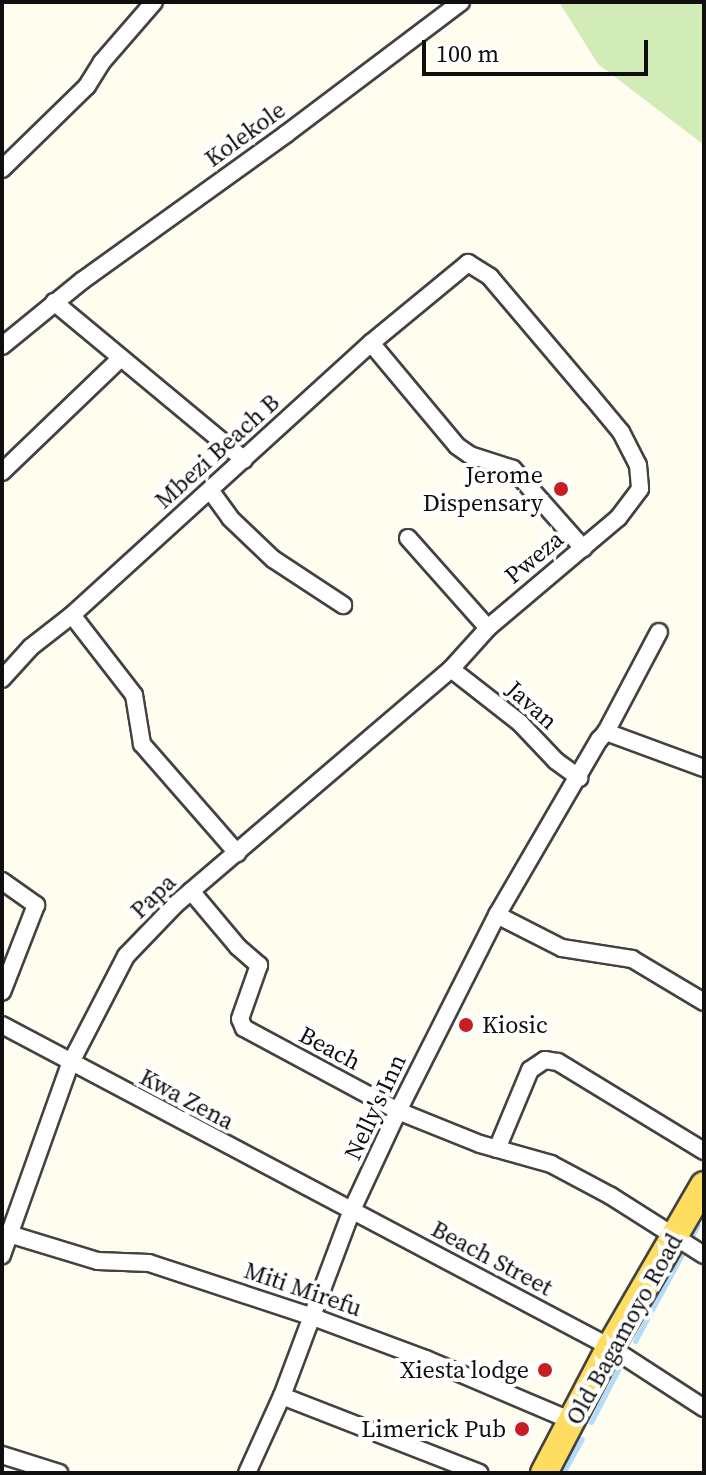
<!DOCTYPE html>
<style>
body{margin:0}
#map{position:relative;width:706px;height:1475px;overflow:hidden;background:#fffdf0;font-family:"Source Serif 4",serif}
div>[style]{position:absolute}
.green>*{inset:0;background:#d1ecb7}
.stream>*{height:5px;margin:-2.5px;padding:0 2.5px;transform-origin:2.5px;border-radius:2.5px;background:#b2ddfa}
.roads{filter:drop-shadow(2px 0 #424242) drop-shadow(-2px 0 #424242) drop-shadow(0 2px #424242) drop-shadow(0 -2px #424242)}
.street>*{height:16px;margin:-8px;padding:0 8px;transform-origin:8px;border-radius:8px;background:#fff}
.primary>*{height:26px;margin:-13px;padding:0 13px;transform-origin:13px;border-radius:13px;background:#ffdd60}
.dots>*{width:22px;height:22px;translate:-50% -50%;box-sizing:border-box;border:4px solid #fff;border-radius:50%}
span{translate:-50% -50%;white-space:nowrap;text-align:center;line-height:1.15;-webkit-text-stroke:8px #fff;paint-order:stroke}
.street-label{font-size:24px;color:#0f0f0f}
.poi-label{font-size:24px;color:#0f0f0f}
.right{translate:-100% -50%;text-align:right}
.left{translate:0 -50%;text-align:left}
.frame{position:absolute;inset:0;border:4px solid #0f0f0f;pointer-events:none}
.scale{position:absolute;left:422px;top:40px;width:226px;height:36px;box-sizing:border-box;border:4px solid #0f0f0f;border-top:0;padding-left:10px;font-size:24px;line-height:28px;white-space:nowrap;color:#0f0f0f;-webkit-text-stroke:6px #fff;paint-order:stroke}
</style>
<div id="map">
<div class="green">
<div style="clip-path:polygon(559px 2px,704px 2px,704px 145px,598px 64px)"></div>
</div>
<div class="stream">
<div style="left:635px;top:1341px;width:132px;rotate:-61.5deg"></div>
<div style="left:591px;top:1422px;width:61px;rotate:-62.6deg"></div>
<div style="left:563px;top:1473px;width:39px;rotate:-61deg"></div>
</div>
<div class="roads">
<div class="street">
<div style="left:2px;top:169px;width:119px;rotate:-44.3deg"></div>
<div style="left:87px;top:86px;width:28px;rotate:-58deg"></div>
<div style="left:102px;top:62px;width:79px;rotate:-49.1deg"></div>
<div style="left:54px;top:302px;width:247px;rotate:39.7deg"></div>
<div style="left:371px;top:343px;width:134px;rotate:50.1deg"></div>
<div style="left:457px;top:446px;width:16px;rotate:35deg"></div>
<div style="left:470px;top:455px;width:45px;rotate:18deg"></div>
<div style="left:513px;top:469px;width:106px;rotate:48.5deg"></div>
<div style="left:2px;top:346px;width:104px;rotate:-39.2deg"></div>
<div style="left:83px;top:280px;width:250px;rotate:-35.7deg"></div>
<div style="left:286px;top:134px;width:219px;rotate:-37deg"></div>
<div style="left:2px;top:472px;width:165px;rotate:-43.8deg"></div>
<div style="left:210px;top:490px;width:34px;rotate:54deg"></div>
<div style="left:230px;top:518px;width:59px;rotate:43.6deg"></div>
<div style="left:273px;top:559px;width:84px;rotate:33.3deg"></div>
<div style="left:408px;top:538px;width:120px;rotate:48.4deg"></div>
<div style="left:72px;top:615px;width:101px;rotate:52.2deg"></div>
<div style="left:134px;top:695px;width:50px;rotate:80.7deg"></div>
<div style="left:142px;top:744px;width:145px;rotate:48.9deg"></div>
<div style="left:451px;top:669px;width:88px;rotate:38deg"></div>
<div style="left:520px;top:723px;width:52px;rotate:46.5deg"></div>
<div style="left:556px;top:761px;width:29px;rotate:36deg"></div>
<div style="left:2px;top:679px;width:43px;rotate:-47.8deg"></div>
<div style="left:31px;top:647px;width:52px;rotate:-38deg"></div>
<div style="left:72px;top:615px;width:404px;rotate:-42.3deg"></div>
<div style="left:371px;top:343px;width:126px;rotate:-39.5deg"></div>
<div style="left:468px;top:263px;width:26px;rotate:32deg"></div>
<div style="left:490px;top:277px;width:156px;rotate:49.7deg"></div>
<div style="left:591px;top:396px;width:47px;rotate:50.2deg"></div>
<div style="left:621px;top:432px;width:37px;rotate:63deg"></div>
<div style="left:638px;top:465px;width:24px;rotate:85deg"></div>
<div style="left:640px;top:489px;width:36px;rotate:127deg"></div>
<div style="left:618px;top:518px;width:170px;rotate:139.8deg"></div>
<div style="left:488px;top:628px;width:55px;rotate:132.1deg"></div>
<div style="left:451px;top:669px;width:362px;rotate:139.5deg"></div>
<div style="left:176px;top:904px;width:72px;rotate:133.9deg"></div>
<div style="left:126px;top:956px;width:122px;rotate:117.4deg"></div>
<div style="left:70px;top:1064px;width:203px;rotate:109.6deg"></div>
<div style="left:606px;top:732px;width:113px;rotate:-62.1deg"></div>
<div style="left:2px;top:881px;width:42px;rotate:35.2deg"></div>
<div style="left:36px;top:905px;width:93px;rotate:111.3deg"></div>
<div style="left:191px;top:891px;width:73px;rotate:50deg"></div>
<div style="left:238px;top:947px;width:28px;rotate:41deg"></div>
<div style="left:259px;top:965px;width:57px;rotate:109.4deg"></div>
<div style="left:240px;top:1019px;width:10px;rotate:66deg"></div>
<div style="left:244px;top:1028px;width:175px;rotate:28.3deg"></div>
<div style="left:398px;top:1111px;width:88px;rotate:21.9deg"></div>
<div style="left:480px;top:1144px;width:74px;rotate:15.7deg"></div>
<div style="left:551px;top:1164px;width:68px;rotate:28.1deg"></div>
<div style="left:611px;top:1196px;width:110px;rotate:32.4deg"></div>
<div style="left:497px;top:915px;width:73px;rotate:26.9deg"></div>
<div style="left:562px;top:948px;width:71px;rotate:8.9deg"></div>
<div style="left:632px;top:959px;width:84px;rotate:30.8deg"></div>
<div style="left:2px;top:1025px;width:688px;rotate:27.91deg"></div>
<div style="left:610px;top:1347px;width:112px;rotate:33deg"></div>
<div style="left:497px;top:1149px;width:86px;rotate:-67.3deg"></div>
<div style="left:530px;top:1070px;width:18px;rotate:-34deg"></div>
<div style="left:545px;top:1060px;width:13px;rotate:9deg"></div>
<div style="left:558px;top:1062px;width:171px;rotate:31.4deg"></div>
<div style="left:9px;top:1234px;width:93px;rotate:16.9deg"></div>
<div style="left:98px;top:1261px;width:51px;rotate:2.2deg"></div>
<div style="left:149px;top:1263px;width:173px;rotate:18.2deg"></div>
<div style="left:313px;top:1317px;width:121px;rotate:20.4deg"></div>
<div style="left:426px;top:1359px;width:159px;rotate:23deg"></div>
<div style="left:282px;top:1396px;width:212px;rotate:21.3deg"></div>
<div style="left:2px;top:1455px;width:60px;rotate:17.5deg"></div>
<div style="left:247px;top:1473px;width:85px;rotate:-65.6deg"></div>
<div style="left:282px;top:1396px;width:197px;rotate:-69.4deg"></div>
<div style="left:351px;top:1212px;width:111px;rotate:-65deg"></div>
<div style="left:398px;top:1111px;width:220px;rotate:-63.2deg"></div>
<div style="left:497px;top:915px;width:203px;rotate:-59.8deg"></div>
<div style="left:599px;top:740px;width:11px;rotate:-49deg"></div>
<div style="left:606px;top:732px;width:104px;rotate:20.2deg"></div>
</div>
<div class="primary">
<div style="left:544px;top:1473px;width:142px;rotate:-62.4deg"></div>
<div style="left:610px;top:1347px;width:187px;rotate:-59.9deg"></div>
</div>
</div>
<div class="dots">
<div style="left:561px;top:489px;background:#c71e21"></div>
<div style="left:466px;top:1025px;background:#c71e21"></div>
<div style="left:545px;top:1370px;background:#c71e21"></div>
<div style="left:522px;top:1429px;background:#c71e21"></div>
</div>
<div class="street-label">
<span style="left:245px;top:134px;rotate:-36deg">Kolekole</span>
<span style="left:217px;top:451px;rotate:-42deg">Mbezi Beach B</span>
<span style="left:534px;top:557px;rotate:-40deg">Pweza</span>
<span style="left:532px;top:705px;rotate:42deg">Javan</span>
<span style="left:153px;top:896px;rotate:-44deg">Papa</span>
<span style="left:330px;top:1048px;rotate:28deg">Beach</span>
<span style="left:187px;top:1099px;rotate:28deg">Kwa Zena</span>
<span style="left:375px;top:1107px;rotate:-65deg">Nelly's Inn</span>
<span style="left:492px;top:1258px;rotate:28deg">Beach Street</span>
<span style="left:303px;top:1289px;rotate:19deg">Miti Mirefu</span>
<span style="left:624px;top:1329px;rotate:-61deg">Old Bagamoyo Road</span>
</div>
<div class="poi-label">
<span class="right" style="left:543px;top:489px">Jerome<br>Dispensary</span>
<span class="left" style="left:482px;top:1025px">Kiosic</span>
<span class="right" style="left:529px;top:1370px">Xiesta lodge</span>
<span class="right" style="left:506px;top:1429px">Limerick Pub</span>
</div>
<div class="frame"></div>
<div class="scale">100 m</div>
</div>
